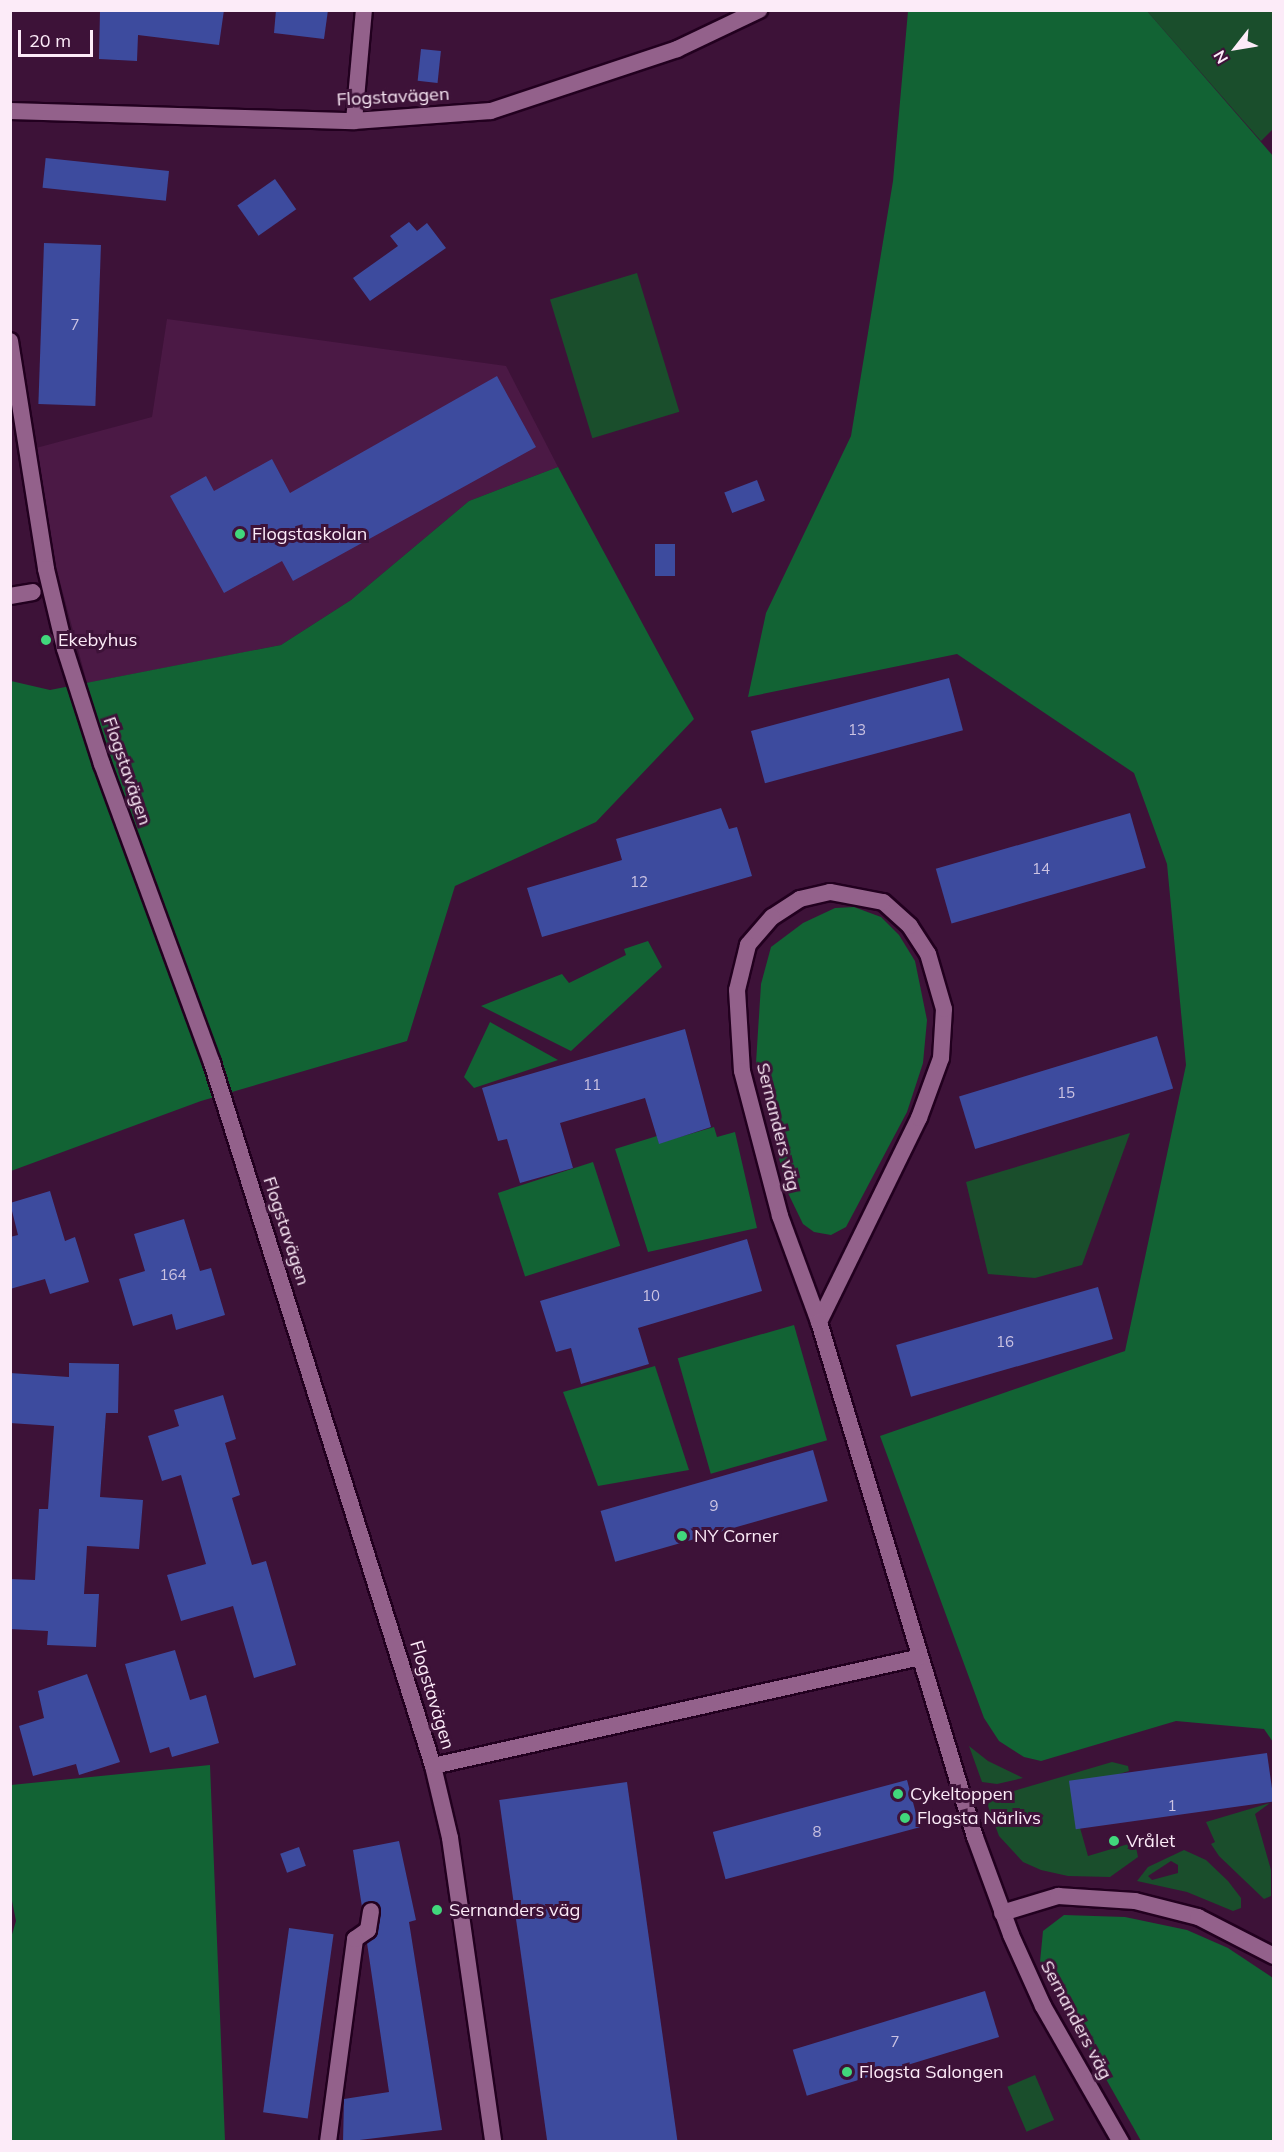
<!DOCTYPE html>
<meta charset="utf-8">
<style>
body{margin:0}
#map{position:relative;width:1284px;height:2152px;overflow:hidden;background:#3d1238;font-family:Mulish,sans-serif}
div>[style]{position:absolute}
.built>*{inset:0;background:#4b1945}
.green>*{inset:0;background:#1a4e2c;transform-origin:0 0}
.forest>*{inset:0;background:#126334;transform-origin:0 0}
.building>*{inset:0;background:#3d4b9e;transform-origin:0 0}
.roads{filter:drop-shadow(2px 0 #22001f) drop-shadow(-2px 0 #22001f) drop-shadow(0 2px #22001f) drop-shadow(0 -2px #22001f)}
.minor>*{height:16px;margin:-8px;padding:0 8px;transform-origin:8px;border-radius:8px;background:#93618b}
.dots>*{width:16px;height:16px;translate:-50% -50%;box-sizing:border-box;border:3px solid #3d1238;border-radius:50%}
span{translate:-50% -50%;white-space:nowrap;text-align:center;line-height:1.15;-webkit-text-stroke:6px #3d1238;paint-order:stroke}
.number-label{font-size:15px;color:#ccc3e2}
.number-label span{-webkit-text-stroke-width:0}
.street-label{font-size:18px;color:#fcebf8}
.poi-label{font-size:18px;color:#fcebf8}
.left{translate:0 -50%;text-align:left}
.frame{position:absolute;inset:0;border:12px solid #fcebf8;pointer-events:none}
.north{position:absolute;left:1206px;top:18px;width:60px;height:60px;-webkit-text-stroke:4px #3d1238;paint-order:stroke;rotate:239deg;font-size:16px;font-weight:700;line-height:24px;text-align:center;color:#fcebf8}
.north::after{content:'';display:block;margin:auto;width:21px;height:27px;background:#fcebf8;clip-path:polygon(50% 0,100% 100%,50% 72%,0 100%)}
.scale{position:absolute;left:18px;top:30px;width:75px;height:27px;box-sizing:border-box;border:3px solid #fcebf8;border-top:0;padding-left:8px;font-size:18px;line-height:21px;white-space:nowrap;color:#fcebf8;-webkit-text-stroke:4px #3d1238;paint-order:stroke}
</style>
<div id="map">
<div class="built">
<div style="clip-path:polygon(167px 319px,506px 366px,558px 467px,469px 501px,351px 600px,281px 645px,87px 683px,56px 567px,36px 448px,152px 417px)"></div>
</div>
<div class="green">
<div style="clip-path:polygon(1147px 11px,1273px 11px,1273px 129px,1261px 141px)"></div>
<div style="left:637px;top:273px;width:145px;height:91px;rotate:73deg"></div>
<div style="clip-path:polygon(1130px 1133px,1082px 1265px,1035px 1278px,988px 1274px,966px 1182px)"></div>
<div style="clip-path:polygon(969px 1746px,988px 1761px,1023px 1778px,997px 1784px,982px 1782px)"></div>
<div style="clip-path:polygon(1112px 1762px,1128px 1766px,1129px 1771px,1093px 1782px,1099px 1802px,1075px 1810px,1088px 1856px,1135px 1842px,1138px 1857px,1110px 1877px,1068px 1876px,1041px 1870px,1023px 1862px,999px 1836px,988px 1806px,990px 1798px)"></div>
<div style="clip-path:polygon(1270px 1803px,1255px 1814px,1271px 1870px,1271px 1896px,1264px 1899px,1219px 1856px,1211px 1844px,1215px 1842px,1206px 1822px)"></div>
<div style="clip-path:polygon(evenodd,1184px 1850px,1206px 1860px,1228px 1881px,1241px 1898px,1241px 1908px,1233px 1911px,1187px 1892px,1137px 1881px,1148px 1867px,1184px 1850px,1171px 1861px,1178px 1865px,1178px 1873px,1152px 1880px,1148px 1876px,1171px 1861px)"></div>
<div style="left:1035px;top:2075px;width:49px;height:30px;rotate:67deg"></div>
</div>
<div class="forest">
<div style="clip-path:polygon(908px 11px,1147px 11px,1273px 156px,1273px 1742px,1264px 1729px,1176px 1721px,1041px 1761px,1024px 1757px,999px 1741px,984px 1718px,880px 1436px,1125px 1351px,1186px 1065px,1167px 864px,1134px 773px,957px 654px,748px 697px,766px 613px,851px 436px,893px 181px)"></div>
<div style="clip-path:polygon(558px 467px,694px 719px,596px 822px,455px 886px,407px 1041px,201px 1101px,11px 1171px,11px 681px,50px 690px,281px 645px,351px 600px,469px 501px)"></div>
<div style="clip-path:polygon(854px 907px,881px 917px,899px 935px,915px 961px,927px 1020px,923px 1063px,907px 1112px,846px 1227px,831px 1235px,814px 1232px,803px 1224px,787px 1191px,756px 1063px,761px 984px,771px 947px,803px 923px,835px 908px)"></div>
<div style="clip-path:polygon(648px 941px,662px 967px,571px 1051px,481px 1006px,562px 974px,569px 983px,626px 955px,624px 949px)"></div>
<div style="clip-path:polygon(490px 1022px,558px 1060px,474px 1088px,464px 1077px)"></div>
<div style="clip-path:polygon(714px 1127px,717px 1137px,735px 1132px,757px 1228px,648px 1252px,615px 1149px,657px 1136px,659px 1143px)"></div>
<div style="left:593px;top:1162px;width:88px;height:100px;rotate:72deg"></div>
<div style="left:794px;top:1325px;width:120px;height:121px;rotate:74deg"></div>
<div style="clip-path:polygon(655px 1366px,689px 1470px,598px 1486px,563px 1392px)"></div>
<div style="clip-path:polygon(210px 1765px,225px 2141px,11px 2141px,10px 1941px,16px 1921px,10px 1891px,11px 1785px)"></div>
<div style="clip-path:polygon(1064px 1915px,1125px 1917px,1187px 1930px,1228px 1948px,1273px 1978px,1273px 2141px,1141px 2141px,1040px 1962px,1043px 1931px)"></div>
</div>
<div class="building">
<div style="clip-path:polygon(100px 10px,224px 10px,219px 45px,138px 35px,137px 61px,99px 59px)"></div>
<div style="clip-path:polygon(276px 10px,328px 10px,324px 39px,274px 33px)"></div>
<div style="left:421px;top:49px;width:20px;height:32px;rotate:6deg"></div>
<div style="left:169px;top:171px;width:30px;height:124px;rotate:96deg"></div>
<div style="left:275px;top:179px;width:37px;height:46px;rotate:55deg"></div>
<div style="clip-path:polygon(409px 222px,417px 231px,427px 223px,446px 248px,370px 301px,353px 278px,398px 246px,390px 236px)"></div>
<div style="left:44px;top:243px;width:57px;height:161px;rotate:2deg"></div>
<div style="clip-path:polygon(497px 376px,536px 447px,293px 581px,282px 561px,224px 593px,170px 496px,206px 476px,214px 491px,272px 459px,290px 493px)"></div>
<div style="left:757px;top:480px;width:22px;height:35px;rotate:69deg"></div>
<div style="left:655px;top:544px;width:20px;height:32px"></div>
<div style="left:949px;top:678px;width:54px;height:205px;rotate:75deg"></div>
<div style="clip-path:polygon(721px 808px,729px 829px,737px 827px,752px 876px,542px 937px,527px 888px,622px 860px,616px 839px)"></div>
<div style="left:1130px;top:813px;width:57px;height:202px;rotate:74deg"></div>
<div style="clip-path:polygon(685px 1029px,711px 1127px,659px 1144px,645px 1098px,560px 1123px,573px 1168px,520px 1183px,507px 1139px,498px 1141px,482px 1088px)"></div>
<div style="left:1157px;top:1036px;width:55px;height:207px;rotate:73deg"></div>
<div style="clip-path:polygon(50px 1191px,65px 1241px,75px 1237px,89px 1282px,50px 1294px,45px 1279px,10px 1289px,10px 1237px,18px 1235px,10px 1203px)"></div>
<div style="clip-path:polygon(184px 1219px,200px 1271px,211px 1268px,225px 1315px,176px 1330px,172px 1314px,133px 1326px,119px 1279px,145px 1271px,134px 1234px)"></div>
<div style="clip-path:polygon(747px 1239px,762px 1291px,638px 1328px,649px 1364px,581px 1384px,571px 1348px,556px 1352px,540px 1301px)"></div>
<div style="left:1098px;top:1287px;width:54px;height:210px;rotate:74deg"></div>
<div style="clip-path:polygon(69px 1363px,119px 1364px,118px 1413px,106px 1413px,100px 1497px,143px 1500px,139px 1549px,87px 1546px,84px 1594px,99px 1594px,96px 1647px,47px 1645px,48px 1631px,10px 1629px,10px 1579px,35px 1580px,39px 1509px,48px 1509px,54px 1426px,10px 1423px,10px 1373px,69px 1377px)"></div>
<div style="clip-path:polygon(223px 1395px,236px 1439px,225px 1443px,240px 1495px,232px 1498px,252px 1565px,266px 1561px,296px 1665px,254px 1678px,233px 1606px,181px 1621px,167px 1575px,206px 1564px,181px 1475px,162px 1481px,148px 1436px,179px 1426px,174px 1410px)"></div>
<div style="left:813px;top:1450px;width:53px;height:221px;rotate:74deg"></div>
<div style="clip-path:polygon(175px 1650px,190px 1700px,206px 1695px,219px 1743px,172px 1757px,169px 1747px,150px 1753px,125px 1664px)"></div>
<div style="clip-path:polygon(87px 1674px,120px 1762px,79px 1775px,76px 1764px,33px 1776px,19px 1726px,44px 1718px,38px 1691px)"></div>
<div style="left:1267px;top:1753px;width:49px;height:200px;rotate:82deg"></div>
<div style="left:907px;top:1780px;width:49px;height:201px;rotate:75deg"></div>
<div style="left:627px;top:1782px;width:363px;height:129px;rotate:82deg"></div>
<div style="clip-path:polygon(399px 1841px,416px 1920px,409px 1922px,442px 2130px,343px 2142px,344px 2099px,389px 2092px,367px 1943px,377px 1935px,381px 1908px,372px 1901px,362px 1907px,353px 1850px)"></div>
<div style="left:299px;top:1847px;width:20px;height:20px;rotate:70deg"></div>
<div style="left:289px;top:1928px;width:45px;height:186px;rotate:8deg"></div>
<div style="left:985px;top:1991px;width:48px;height:201px;rotate:73deg"></div>
</div>
<div class="roads">
<div class="minor">
<div style="left:10px;top:111px;width:344px;rotate:1.7deg"></div>
<div style="left:354px;top:121px;width:137px;rotate:-4.2deg"></div>
<div style="left:491px;top:111px;width:196px;rotate:-18.4deg"></div>
<div style="left:677px;top:49px;width:91px;rotate:-25.4deg"></div>
<div style="left:354px;top:121px;width:111px;rotate:-84.9deg"></div>
<div style="left:10px;top:341px;width:231px;rotate:81deg"></div>
<div style="left:46px;top:569px;width:82px;rotate:76.6deg"></div>
<div style="left:65px;top:649px;width:121px;rotate:72.2deg"></div>
<div style="left:102px;top:764px;width:319px;rotate:69.8deg"></div>
<div style="left:212px;top:1063px;width:737px;rotate:72.55deg"></div>
<div style="left:433px;top:1766px;width:74px;rotate:76.7deg"></div>
<div style="left:450px;top:1838px;width:307px;rotate:81.9deg"></div>
<div style="left:10px;top:596px;width:23px;rotate:-10deg"></div>
<div style="left:819px;top:1322px;width:227px;rotate:-63.9deg"></div>
<div style="left:919px;top:1118px;width:64px;rotate:-69.9deg"></div>
<div style="left:941px;top:1058px;width:49px;rotate:-86.5deg"></div>
<div style="left:944px;top:1009px;width:57px;rotate:-106.2deg"></div>
<div style="left:928px;top:954px;width:33px;rotate:-123deg"></div>
<div style="left:910px;top:926px;width:36px;rotate:-138deg"></div>
<div style="left:883px;top:902px;width:54px;rotate:-169.3deg"></div>
<div style="left:830px;top:892px;width:31px;rotate:167deg"></div>
<div style="left:800px;top:899px;width:33px;rotate:147deg"></div>
<div style="left:772px;top:917px;width:37px;rotate:131deg"></div>
<div style="left:748px;top:945px;width:46px;rotate:103.7deg"></div>
<div style="left:737px;top:990px;width:81px;rotate:86.5deg"></div>
<div style="left:742px;top:1071px;width:150px;rotate:75.3deg"></div>
<div style="left:780px;top:1216px;width:113px;rotate:69.8deg"></div>
<div style="left:819px;top:1322px;width:538px;rotate:73.15deg"></div>
<div style="left:975px;top:1837px;width:104px;rotate:69.8deg"></div>
<div style="left:1011px;top:1935px;width:78px;rotate:65.7deg"></div>
<div style="left:1043px;top:2006px;width:157px;rotate:60.2deg"></div>
<div style="left:433px;top:1766px;width:497px;rotate:-12.6deg"></div>
<div style="left:1002px;top:1913px;width:59px;rotate:-16.9deg"></div>
<div style="left:1058px;top:1896px;width:77px;rotate:3.7deg"></div>
<div style="left:1135px;top:1901px;width:65px;rotate:14.3deg"></div>
<div style="left:1198px;top:1917px;width:85px;rotate:27.2deg"></div>
<div style="left:328px;top:2142px;width:205px;rotate:-82.4deg"></div>
<div style="left:355px;top:1939px;width:16px;rotate:-35deg"></div>
<div style="left:368px;top:1930px;width:19px;rotate:-81deg"></div>
</div>
</div>
<div class="dots">
<div style="left:240px;top:534px;background:#41d77c"></div>
<div style="left:46px;top:640px;background:#41d77c"></div>
<div style="left:682px;top:1536px;background:#41d77c"></div>
<div style="left:898px;top:1794px;background:#41d77c"></div>
<div style="left:905px;top:1818px;background:#41d77c"></div>
<div style="left:1114px;top:1841px;background:#41d77c"></div>
<div style="left:437px;top:1910px;background:#41d77c"></div>
<div style="left:847px;top:2072px;background:#41d77c"></div>
</div>
<div class="number-label">
<span style="left:75px;top:325px">7</span>
<span style="left:857px;top:730px">13</span>
<span style="left:1041px;top:869px">14</span>
<span style="left:639px;top:882px">12</span>
<span style="left:592px;top:1085px">11</span>
<span style="left:1066px;top:1093px">15</span>
<span style="left:173px;top:1275px">164</span>
<span style="left:651px;top:1296px">10</span>
<span style="left:1005px;top:1342px">16</span>
<span style="left:714px;top:1506px">9</span>
<span style="left:1172px;top:1806px">1</span>
<span style="left:817px;top:1832px">8</span>
<span style="left:895px;top:2042px">7</span>
</div>
<div class="street-label">
<span style="left:393px;top:97px;rotate:-3deg">Flogstavägen</span>
<span style="left:127px;top:771px;rotate:71deg">Flogstavägen</span>
<span style="left:778px;top:1127px;rotate:76deg">Sernanders väg</span>
<span style="left:286px;top:1231px;rotate:72deg">Flogstavägen</span>
<span style="left:432px;top:1695px;rotate:73deg">Flogstavägen</span>
<span style="left:1076px;top:2020px;rotate:62deg">Sernanders väg</span>
</div>
<div class="poi-label">
<span class="left" style="left:252px;top:534px">Flogstaskolan</span>
<span class="left" style="left:58px;top:640px">Ekebyhus</span>
<span class="left" style="left:694px;top:1536px">NY Corner</span>
<span class="left" style="left:910px;top:1794px">Cykeltoppen</span>
<span class="left" style="left:917px;top:1818px">Flogsta Närlivs</span>
<span class="left" style="left:1126px;top:1841px">Vrålet</span>
<span class="left" style="left:449px;top:1910px">Sernanders väg</span>
<span class="left" style="left:859px;top:2072px">Flogsta Salongen</span>
</div>
<div class="frame"></div>
<div class="north">N</div>
<div class="scale">20 m</div>
</div>
